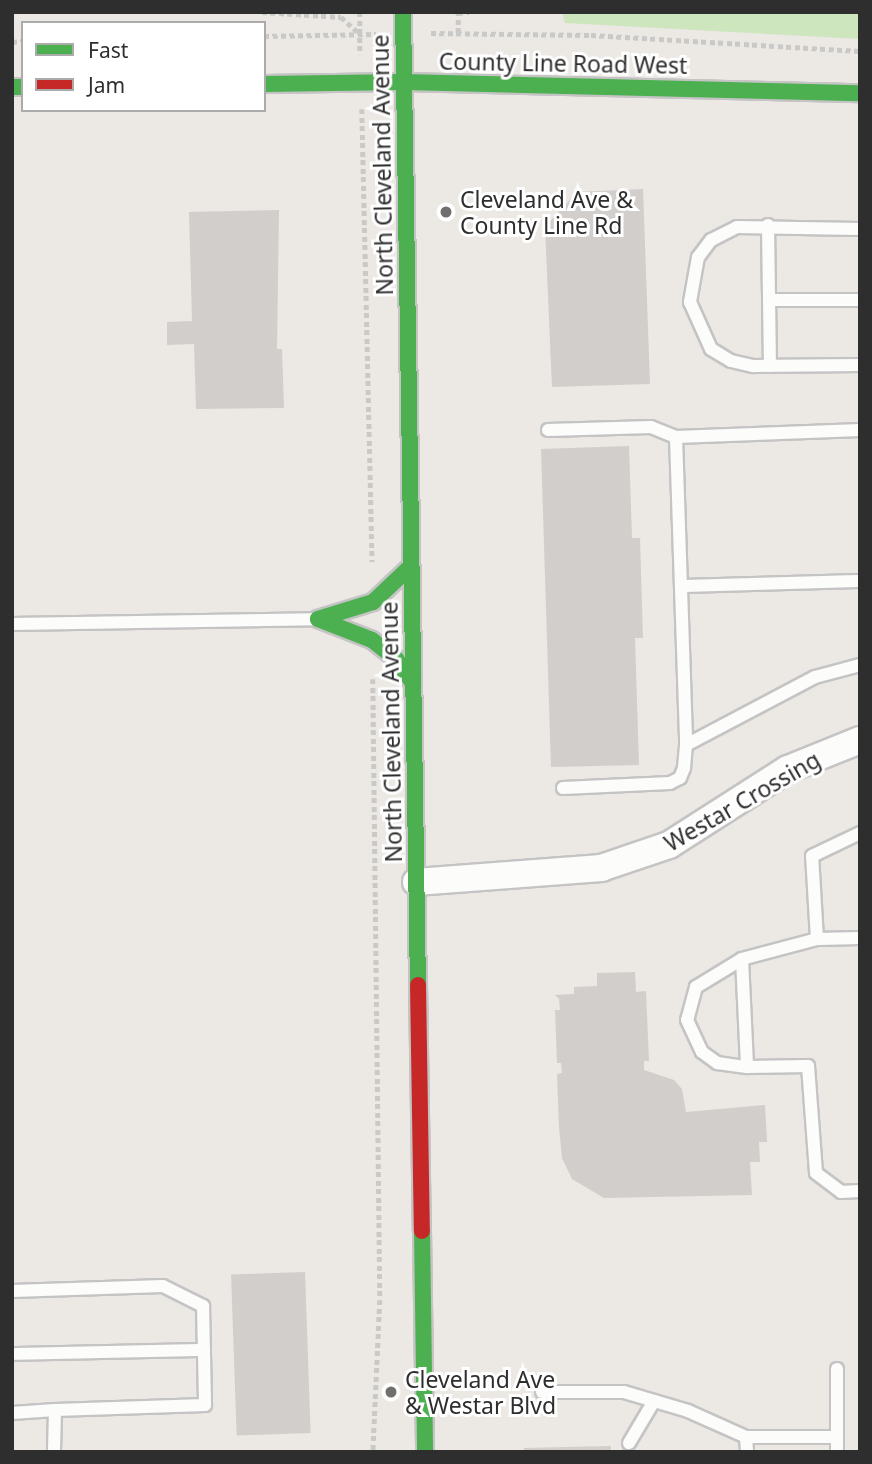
<!DOCTYPE html>
<style>
body{margin:0}
#map{position:relative;width:872px;height:1464px;overflow:hidden;background:#ece8e4;font-family:"Noto Sans",sans-serif}
div>[style]{position:absolute}
.green>*{inset:0;background:#cee6be}
.building>*{inset:0;background:#d1cecb;transform-origin:0 0}
.path>*{height:4.5px;margin-top:-2.25px;transform-origin:0;background:repeating-linear-gradient(90deg,#c9c9c8 0 5px,transparent 0 8.5px)}
.roads{filter:drop-shadow(2px 0 #c5c4c5) drop-shadow(-2px 0 #c5c4c5) drop-shadow(0 2px #c5c4c5) drop-shadow(0 -2px #c5c4c5)}
.lane>*{height:12px;margin:-6px;padding:0 6px;transform-origin:6px;border-radius:6px;background:#fcfcfb}
.street>*{height:26px;margin:-13px;padding:0 13px;transform-origin:13px;border-radius:13px;background:#fcfcfb}
.fast>*{height:16px;margin:-8px;padding:0 8px;transform-origin:8px;border-radius:8px;background:#4caf50}
.jam>*{height:16px;margin:-8px;padding:0 8px;transform-origin:8px;border-radius:8px;background:#c62828}
.dots>*{width:19px;height:19px;translate:-50% -50%;box-sizing:border-box;border:4px solid #fff;border-radius:50%}
span{translate:-50% -50%;white-space:nowrap;text-align:center;line-height:1.15;-webkit-text-stroke:6px #fff;paint-order:stroke}
.street-label{font-size:23px;color:#2e2e2e}
.poi-label{font-size:23px;color:#2e2e2e}
.left{translate:0 -50%;text-align:left}
.frame{position:absolute;inset:0;border:14px solid #2e2e2e;pointer-events:none}
.legend{position:absolute;left:21px;top:21px;width:245px;height:91px;box-sizing:border-box;background:#fff;border:2px solid #ababab;margin:0;padding:9px 12px;list-style:none;font-size:21px;color:#2e2e2e}
.legend li{display:flex;align-items:center;gap:14px;height:35px}
.legend b{width:35px;border:2px solid #ababab}
</style>
<div id="map">
<div class="green">
<div style="clip-path:polygon(562px 12px,860px 12px,860px 39px,565px 23px)"></div>
</div>
<div class="building">
<div style="clip-path:polygon(643px 189px,650px 384px,552px 387px,545px 227px,577px 192px)"></div>
<div style="clip-path:polygon(279px 210px,277px 349px,282px 349px,284px 408px,196px 409px,194px 344px,167px 345px,167px 322px,192px 321px,189px 212px)"></div>
<div style="clip-path:polygon(629px 446px,632px 538px,640px 538px,643px 638px,635px 638px,639px 765px,551px 767px,541px 449px)"></div>
<div style="clip-path:polygon(635px 972px,636px 992px,646px 991px,649px 1061px,644px 1061px,644px 1070px,674px 1080px,682px 1089px,686px 1112px,765px 1105px,767px 1142px,759px 1142px,760px 1162px,750px 1162px,752px 1195px,604px 1198px,572px 1179px,562px 1158px,559px 1127px,557px 1074px,562px 1073px,561px 1063px,557px 1063px,555px 1010px,560px 1010px,559px 999px,555px 995px,574px 994px,574px 987px,597px 986px,597px 973px)"></div>
<div style="left:305px;top:1272px;width:161px;height:74px;rotate:88deg"></div>
<div style="clip-path:polygon(611px 1446px,611px 1452px,524px 1452px,524px 1448px)"></div>
</div>
<div class="path">
<div style="left:262px;top:12px;width:79px;rotate:3.6deg"></div>
<div style="left:341px;top:17px;width:24px;rotate:42deg"></div>
<div style="left:360px;top:12px;width:43px;rotate:90deg"></div>
<div style="left:431px;top:33px;width:160px;rotate:0.7deg"></div>
<div style="left:591px;top:35px;width:269px;rotate:3.4deg"></div>
<div style="left:458px;top:33px;width:20px;rotate:-90deg"></div>
<div style="left:458px;top:13px;width:11px;rotate:-5deg"></div>
<div style="left:264px;top:36px;width:112px;rotate:-1deg"></div>
<div style="left:12px;top:42px;width:11px;rotate:-5deg"></div>
<div style="left:362px;top:109px;width:453px;rotate:88.7deg"></div>
<div style="left:373px;top:679px;width:621px;rotate:89.35deg"></div>
<div style="left:380px;top:1300px;width:152px;rotate:92.6deg"></div>
</div>
<div class="roads">
<div class="lane">
<div style="left:768px;top:225px;width:141px;rotate:89.2deg"></div>
<div style="left:860px;top:229px;width:123px;rotate:-179.1deg"></div>
<div style="left:737px;top:227px;width:29px;rotate:153deg"></div>
<div style="left:711px;top:240px;width:21px;rotate:127deg"></div>
<div style="left:698px;top:257px;width:46px;rotate:100.1deg"></div>
<div style="left:690px;top:302px;width:51px;rotate:65.9deg"></div>
<div style="left:711px;top:349px;width:23px;rotate:31deg"></div>
<div style="left:731px;top:361px;width:23px;rotate:13deg"></div>
<div style="left:753px;top:366px;width:107px;rotate:-0.5deg"></div>
<div style="left:769px;top:300px;width:91px"></div>
<div style="left:548px;top:430px;width:103px;rotate:-1.7deg"></div>
<div style="left:651px;top:427px;width:27px;rotate:22deg"></div>
<div style="left:860px;top:430px;width:184px;rotate:177.8deg"></div>
<div style="left:676px;top:437px;width:308px;rotate:88.1deg"></div>
<div style="left:686px;top:745px;width:146px;rotate:-27.8deg"></div>
<div style="left:815px;top:677px;width:47px;rotate:-14.9deg"></div>
<div style="left:681px;top:586px;width:179px;rotate:-1.6deg"></div>
<div style="left:12px;top:624px;width:302px;rotate:-0.9deg"></div>
<div style="left:563px;top:788px;width:107px;rotate:-2.7deg"></div>
<div style="left:670px;top:783px;width:11px;rotate:-27deg"></div>
<div style="left:680px;top:778px;width:11px;rotate:-68deg"></div>
<div style="left:684px;top:768px;width:23px;rotate:-85deg"></div>
<div style="left:860px;top:938px;width:43px;rotate:178.7deg"></div>
<div style="left:817px;top:939px;width:78px;rotate:165.1deg"></div>
<div style="left:742px;top:959px;width:108px;rotate:87.3deg"></div>
<div style="left:747px;top:1067px;width:61px;rotate:-0.9deg"></div>
<div style="left:808px;top:1066px;width:107px;rotate:85.7deg"></div>
<div style="left:816px;top:1173px;width:31px;rotate:37deg"></div>
<div style="left:841px;top:1192px;width:19px;rotate:-3deg"></div>
<div style="left:817px;top:939px;width:83px;rotate:-93.4deg"></div>
<div style="left:812px;top:856px;width:53px;rotate:-25.6deg"></div>
<div style="left:742px;top:959px;width:54px;rotate:148.7deg"></div>
<div style="left:696px;top:987px;width:34px;rotate:105deg"></div>
<div style="left:687px;top:1020px;width:35px;rotate:65deg"></div>
<div style="left:702px;top:1052px;width:19px;rotate:36deg"></div>
<div style="left:717px;top:1063px;width:30px;rotate:8deg"></div>
<div style="left:12px;top:1291px;width:151px;rotate:-1.9deg"></div>
<div style="left:163px;top:1286px;width:45px;rotate:26.6deg"></div>
<div style="left:203px;top:1306px;width:99px;rotate:88.8deg"></div>
<div style="left:205px;top:1405px;width:150px;rotate:178.1deg"></div>
<div style="left:55px;top:1410px;width:42px;rotate:91.4deg"></div>
<div style="left:12px;top:1354px;width:192px;rotate:-1.2deg"></div>
<div style="left:837px;top:1369px;width:83px;rotate:90deg"></div>
<div style="left:542px;top:1392px;width:82px"></div>
<div style="left:624px;top:1392px;width:67px;rotate:16.5deg"></div>
<div style="left:688px;top:1411px;width:64px;rotate:24.1deg"></div>
<div style="left:746px;top:1437px;width:91px"></div>
<div style="left:12px;top:1413px;width:43px;rotate:-4deg"></div>
<div style="left:746px;top:1437px;width:15px;rotate:86deg"></div>
<div style="left:629px;top:1443px;width:49px;rotate:-59.2deg"></div>
</div>
<div class="street">
<div style="left:416px;top:882px;width:186px;rotate:-4.3deg"></div>
<div style="left:601px;top:868px;width:72px;rotate:-18.7deg"></div>
<div style="left:669px;top:845px;width:141px;rotate:-32.6deg"></div>
<div style="left:788px;top:769px;width:78px;rotate:-21.9deg"></div>
</div>
<div class="fast">
<div style="left:403px;top:12px;width:973px;rotate:89.12deg"></div>
<div style="left:264px;top:84px;width:140px;rotate:-0.8deg"></div>
<div style="left:404px;top:82px;width:456px;rotate:1.4deg"></div>
<div style="left:12px;top:87px;width:11px"></div>
<div style="left:318px;top:619px;width:58px;rotate:21.3deg"></div>
<div style="left:372px;top:640px;width:31px;rotate:38deg"></div>
<div style="left:396px;top:659px;width:29px;rotate:55deg"></div>
<div style="left:318px;top:619px;width:58px;rotate:-17.2deg"></div>
<div style="left:373px;top:602px;width:52px;rotate:-43.5deg"></div>
<div style="left:422px;top:1231px;width:221px;rotate:89.2deg"></div>
</div>
<div class="jam">
<div style="left:418px;top:985px;width:246px;rotate:89.1deg"></div>
</div>
</div>
<div class="dots">
<div style="left:446px;top:212px;background:#706f6e"></div>
<div style="left:391px;top:1392px;background:#706f6e"></div>
</div>
<div class="street-label">
<span style="left:563px;top:63px;rotate:1deg">County Line Road West</span>
<span style="left:382px;top:165px;rotate:-91deg">North Cleveland Avenue</span>
<span style="left:391px;top:732px;rotate:-91deg">North Cleveland Avenue</span>
<span style="left:742px;top:801px;rotate:-30deg">Westar Crossing</span>
</div>
<div class="poi-label">
<span class="left" style="left:460px;top:212px">Cleveland Ave &amp;<br>County Line Rd</span>
<span class="left" style="left:405px;top:1392px">Cleveland Ave<br>&amp; Westar Blvd</span>
</div>
<div class="frame"></div>
<ul class="legend">
<li><b style="height:9px;background:#4caf50"></b>Fast</li>
<li><b style="height:9px;background:#c62828"></b>Jam</li>
</ul>
</div>
